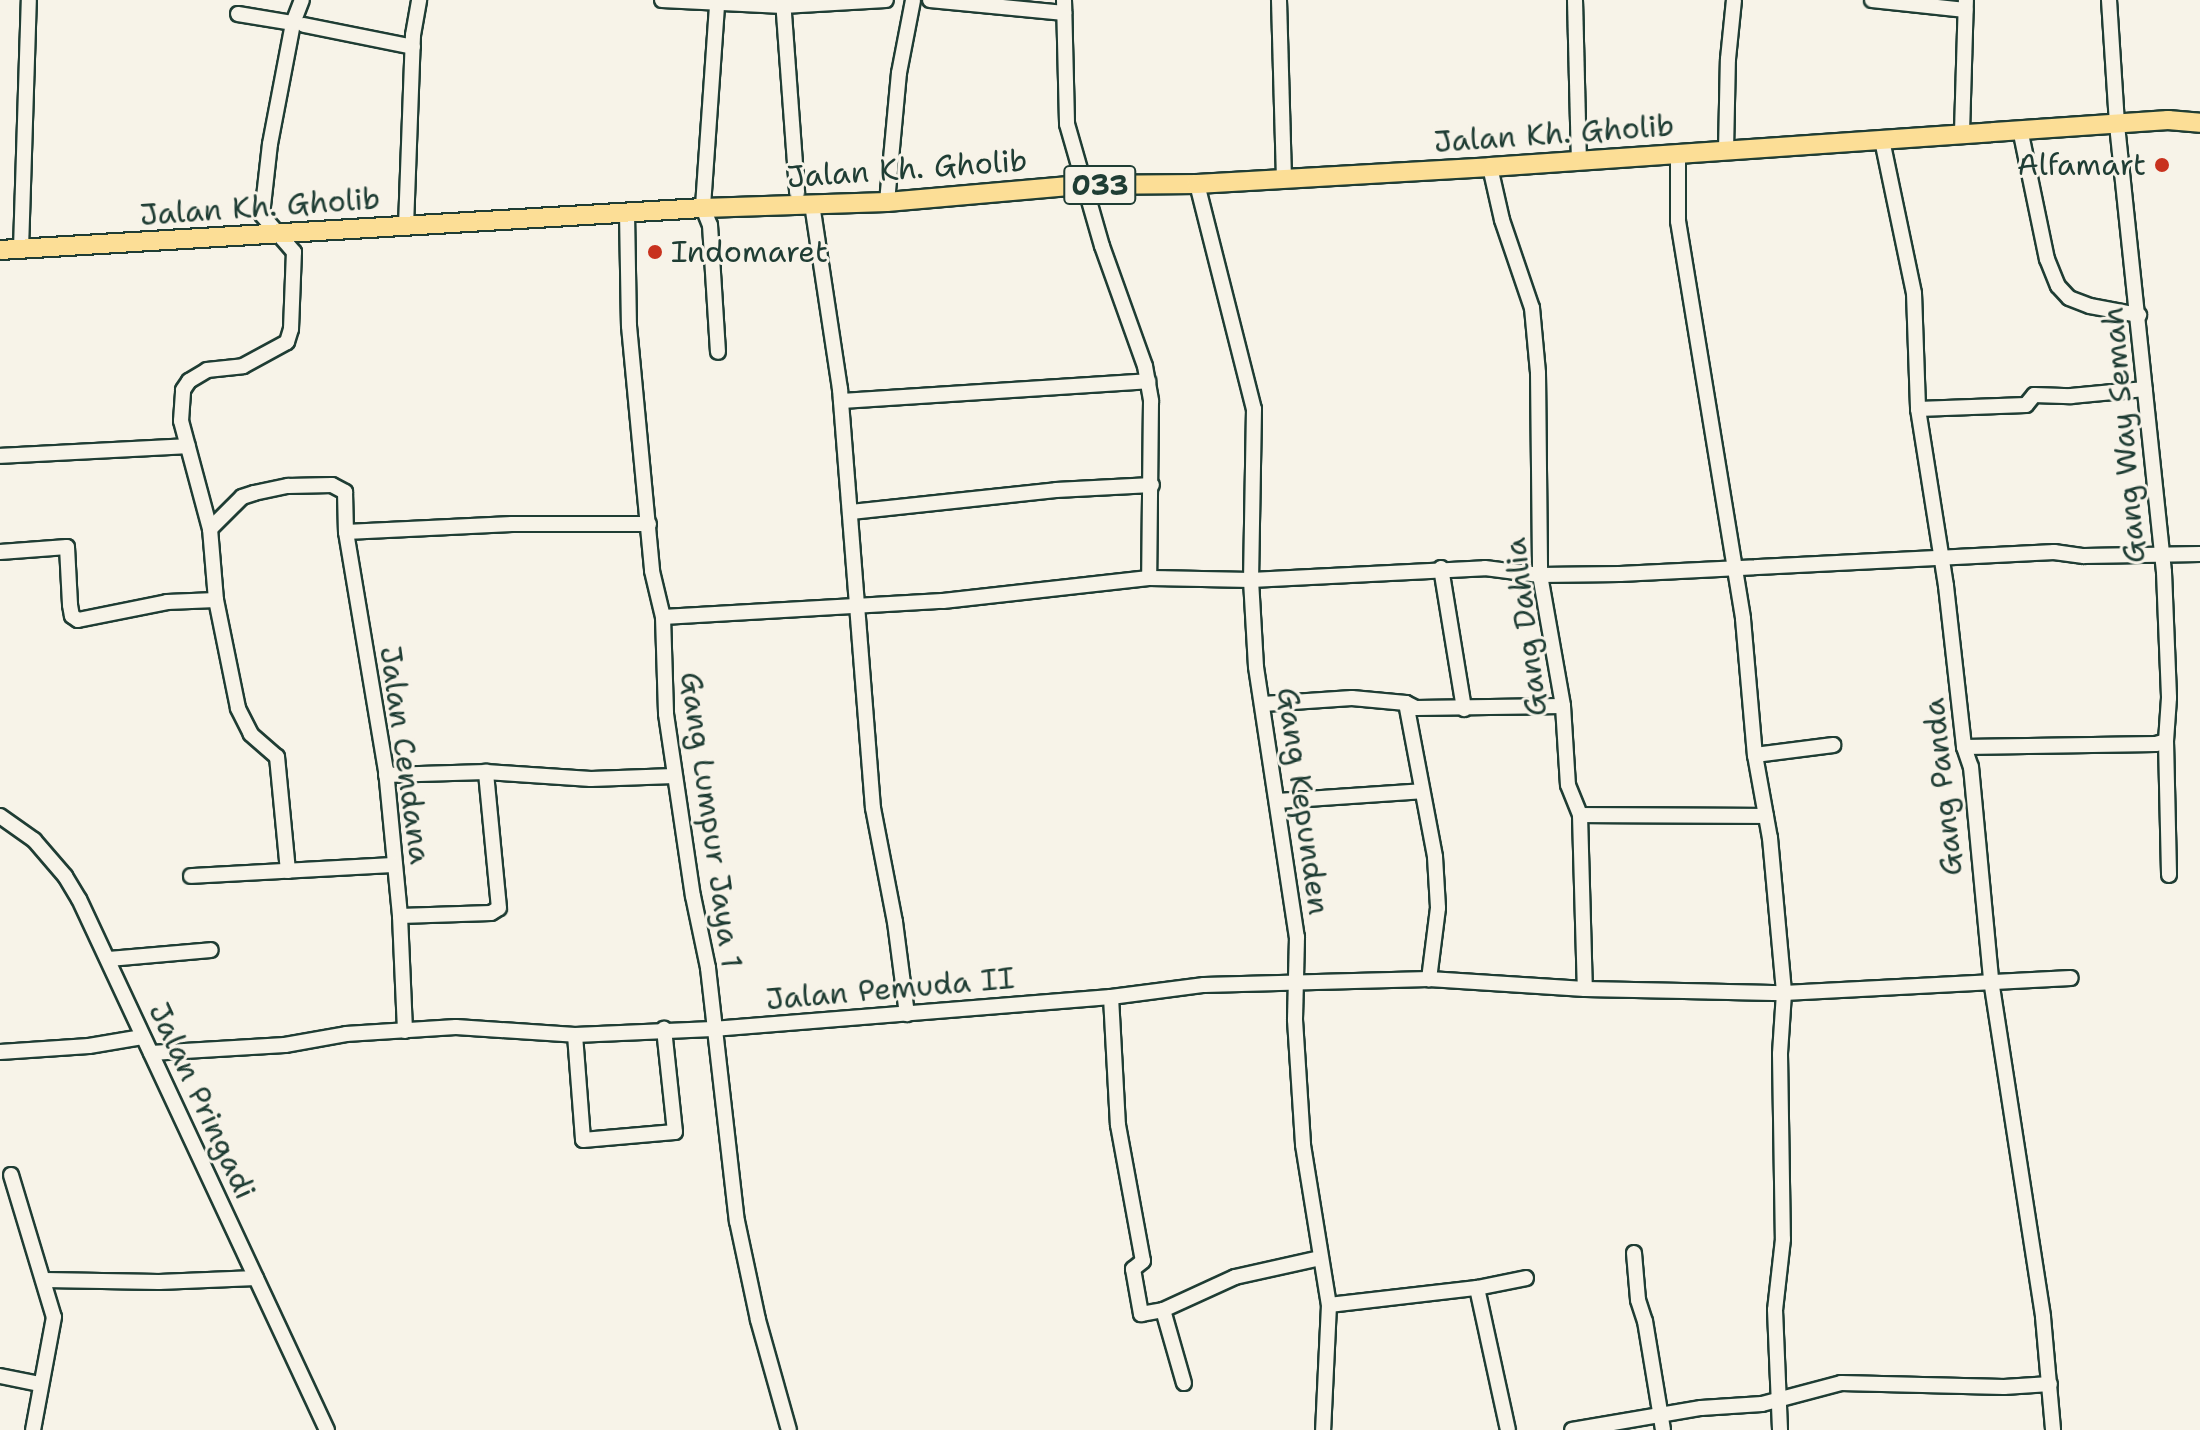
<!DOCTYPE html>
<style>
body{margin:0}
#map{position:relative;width:2200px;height:1430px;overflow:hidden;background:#f7f3e8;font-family:"Shantell Sans",sans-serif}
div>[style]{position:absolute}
.roads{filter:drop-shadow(2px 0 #1f3d34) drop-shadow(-2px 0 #1f3d34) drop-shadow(0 2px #1f3d34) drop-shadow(0 -2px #1f3d34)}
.minor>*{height:14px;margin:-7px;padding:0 7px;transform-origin:7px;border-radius:7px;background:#f7f3e8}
.major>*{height:18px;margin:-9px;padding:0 9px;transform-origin:9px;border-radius:9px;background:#fcde96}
.dots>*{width:22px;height:22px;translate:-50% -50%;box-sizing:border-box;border:4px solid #f7f3e8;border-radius:50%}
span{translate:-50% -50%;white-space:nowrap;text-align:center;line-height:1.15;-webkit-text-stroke:6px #f7f3e8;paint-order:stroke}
.shield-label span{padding:2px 6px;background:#f7f3e8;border:2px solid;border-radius:6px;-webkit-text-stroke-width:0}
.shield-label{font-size:28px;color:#1f3d34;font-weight:700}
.street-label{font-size:30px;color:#1f3d34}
.poi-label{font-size:30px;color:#1f3d34}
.right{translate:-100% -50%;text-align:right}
.left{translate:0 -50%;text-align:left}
</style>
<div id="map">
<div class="roads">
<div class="minor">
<div style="left:662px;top:0;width:121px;rotate:2.8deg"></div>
<div style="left:783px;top:6px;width:103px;rotate:-3.3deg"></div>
<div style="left:783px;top:0;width:193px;rotate:85.8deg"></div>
<div style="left:930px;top:0;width:135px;rotate:5.5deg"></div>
<div style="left:1064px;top:0;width:124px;rotate:88.6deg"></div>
<div style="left:1067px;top:124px;width:127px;rotate:74deg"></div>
<div style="left:1102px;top:246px;width:127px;rotate:70.3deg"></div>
<div style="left:1145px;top:366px;width:36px;rotate:80deg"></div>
<div style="left:1151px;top:401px;width:177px;rotate:90.6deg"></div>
<div style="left:1279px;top:0;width:178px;rotate:88.4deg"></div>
<div style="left:1575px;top:0;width:161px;rotate:88.6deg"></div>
<div style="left:1872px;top:0;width:94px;rotate:6.1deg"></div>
<div style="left:2109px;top:0;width:125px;rotate:86.3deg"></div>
<div style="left:2117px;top:125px;width:449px;rotate:84deg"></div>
<div style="left:2164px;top:572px;width:126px;rotate:87.7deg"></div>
<div style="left:2169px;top:698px;width:43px;rotate:94deg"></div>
<div style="left:2166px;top:741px;width:134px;rotate:88.7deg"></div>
<div style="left:717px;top:6px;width:202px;rotate:94deg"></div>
<div style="left:703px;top:208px;width:18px;rotate:68deg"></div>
<div style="left:710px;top:225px;width:127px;rotate:86.4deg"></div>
<div style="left:238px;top:14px;width:56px;rotate:9.3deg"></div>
<div style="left:304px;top:25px;width:111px;rotate:11.4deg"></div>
<div style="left:2020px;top:129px;width:133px;rotate:78.3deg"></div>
<div style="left:2047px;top:259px;width:29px;rotate:68deg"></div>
<div style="left:2058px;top:286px;width:16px;rotate:47deg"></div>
<div style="left:2069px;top:298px;width:22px;rotate:21deg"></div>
<div style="left:2090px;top:306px;width:50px;rotate:10.4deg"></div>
<div style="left:1962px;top:132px;width:132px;rotate:-88.3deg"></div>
<div style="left:1882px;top:140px;width:156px;rotate:78.2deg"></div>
<div style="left:1914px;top:293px;width:116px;rotate:88deg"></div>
<div style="left:1918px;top:409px;width:179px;rotate:81deg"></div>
<div style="left:1946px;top:586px;width:162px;rotate:83.6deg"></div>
<div style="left:1964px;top:747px;width:21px;rotate:71deg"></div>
<div style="left:1971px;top:767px;width:214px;rotate:84.6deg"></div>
<div style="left:1991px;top:980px;width:341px;rotate:81.2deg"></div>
<div style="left:2043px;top:1317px;width:113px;rotate:84.9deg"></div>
<div style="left:1726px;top:151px;width:92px;rotate:-88.8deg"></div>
<div style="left:1728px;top:59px;width:59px;rotate:-84.2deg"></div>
<div style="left:1678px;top:154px;width:67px;rotate:90deg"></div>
<div style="left:1678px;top:221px;width:403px;rotate:80.7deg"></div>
<div style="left:1743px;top:619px;width:137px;rotate:85deg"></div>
<div style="left:1755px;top:755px;width:84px;rotate:79.8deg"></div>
<div style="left:1770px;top:838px;width:156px;rotate:84.8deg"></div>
<div style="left:1784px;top:993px;width:61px;rotate:93.8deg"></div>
<div style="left:1780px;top:1054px;width:185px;rotate:89.1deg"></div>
<div style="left:1783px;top:1239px;width:71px;rotate:96.4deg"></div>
<div style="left:1775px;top:1310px;width:120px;rotate:87.6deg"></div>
<div style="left:1490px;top:167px;width:54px;rotate:77.2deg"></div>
<div style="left:1502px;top:220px;width:93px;rotate:71.2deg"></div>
<div style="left:1532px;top:308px;width:65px;rotate:84.7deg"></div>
<div style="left:1538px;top:373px;width:202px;rotate:89.4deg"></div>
<div style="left:1540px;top:575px;width:133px;rotate:80deg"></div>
<div style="left:1563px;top:706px;width:79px;rotate:86.4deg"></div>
<div style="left:1568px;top:785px;width:32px;rotate:68deg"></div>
<div style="left:1580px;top:815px;width:174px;rotate:88.4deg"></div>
<div style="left:1197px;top:184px;width:232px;rotate:75.8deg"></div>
<div style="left:1254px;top:409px;width:171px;rotate:91deg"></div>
<div style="left:1251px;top:580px;width:87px;rotate:86.7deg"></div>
<div style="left:1256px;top:667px;width:273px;rotate:81.4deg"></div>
<div style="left:1297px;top:937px;width:83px;rotate:91.4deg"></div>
<div style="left:1295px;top:1020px;width:125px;rotate:86.3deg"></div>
<div style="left:1303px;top:1145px;width:162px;rotate:80.8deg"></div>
<div style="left:1329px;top:1305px;width:125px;rotate:92.7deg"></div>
<div style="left:887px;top:202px;width:130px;rotate:-84.7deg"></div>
<div style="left:899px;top:73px;width:74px;rotate:-79.1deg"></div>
<div style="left:812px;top:204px;width:187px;rotate:81.4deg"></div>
<div style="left:840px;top:389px;width:420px;rotate:85.5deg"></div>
<div style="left:873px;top:808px;width:116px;rotate:79.1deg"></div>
<div style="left:895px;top:922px;width:93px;rotate:82.6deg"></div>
<div style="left:627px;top:213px;width:113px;rotate:89deg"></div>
<div style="left:629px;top:326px;width:246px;rotate:84.6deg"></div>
<div style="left:652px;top:571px;width:47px;rotate:76.6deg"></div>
<div style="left:663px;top:617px;width:97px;rotate:88.2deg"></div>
<div style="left:666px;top:714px;width:184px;rotate:81.6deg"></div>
<div style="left:693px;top:896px;width:74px;rotate:78.2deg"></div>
<div style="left:708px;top:968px;width:255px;rotate:83.5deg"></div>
<div style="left:737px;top:1221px;width:101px;rotate:78deg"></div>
<div style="left:758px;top:1320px;width:114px;rotate:74.3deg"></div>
<div style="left:406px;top:226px;width:191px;rotate:-87.9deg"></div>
<div style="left:413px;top:35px;width:36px;rotate:-80deg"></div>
<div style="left:21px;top:249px;width:249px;rotate:-88.2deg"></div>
<div style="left:841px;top:401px;width:308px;rotate:-3.7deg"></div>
<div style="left:1918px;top:409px;width:108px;rotate:-2.1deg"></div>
<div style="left:2026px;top:405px;width:13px;rotate:-51deg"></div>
<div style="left:2034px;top:395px;width:37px;rotate:2deg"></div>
<div style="left:2071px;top:396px;width:74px;rotate:-5.4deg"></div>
<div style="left:0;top:456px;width:188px;rotate:-3deg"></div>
<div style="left:851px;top:512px;width:206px;rotate:-6.1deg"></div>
<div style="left:1056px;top:490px;width:96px;rotate:-3deg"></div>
<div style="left:210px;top:529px;width:45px;rotate:-45deg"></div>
<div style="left:242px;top:497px;width:13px;rotate:-18deg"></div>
<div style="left:254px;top:493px;width:35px;rotate:-12deg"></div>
<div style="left:288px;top:486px;width:44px;rotate:-1.3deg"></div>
<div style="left:332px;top:485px;width:15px;rotate:28deg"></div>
<div style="left:345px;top:492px;width:40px;rotate:88.6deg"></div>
<div style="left:346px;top:532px;width:241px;rotate:80.5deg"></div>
<div style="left:386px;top:770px;width:147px;rotate:84.5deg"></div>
<div style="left:400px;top:916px;width:115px;rotate:87.5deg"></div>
<div style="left:346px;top:532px;width:166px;rotate:-2.8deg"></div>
<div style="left:512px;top:524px;width:137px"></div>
<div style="left:0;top:552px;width:67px;rotate:-4.3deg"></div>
<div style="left:67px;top:547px;width:58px;rotate:87deg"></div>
<div style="left:70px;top:605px;width:11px;rotate:80deg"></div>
<div style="left:72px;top:616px;width:7px;rotate:34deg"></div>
<div style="left:78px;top:620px;width:91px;rotate:-11.4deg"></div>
<div style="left:167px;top:602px;width:49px;rotate:-2.3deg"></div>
<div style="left:1441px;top:568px;width:143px;rotate:80.7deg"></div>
<div style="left:663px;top:617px;width:280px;rotate:-3.3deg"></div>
<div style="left:943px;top:601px;width:207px;rotate:-6.4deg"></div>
<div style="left:1149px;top:578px;width:102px;rotate:1.1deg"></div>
<div style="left:1251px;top:580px;width:234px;rotate:-2.9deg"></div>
<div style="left:1485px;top:568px;width:55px;rotate:7.3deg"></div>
<div style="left:1540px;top:575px;width:80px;rotate:-0.7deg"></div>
<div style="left:1620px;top:574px;width:435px;rotate:-2.9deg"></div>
<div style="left:2054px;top:552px;width:30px;rotate:8deg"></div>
<div style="left:2084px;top:556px;width:116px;rotate:-1deg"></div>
<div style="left:1406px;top:703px;width:157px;rotate:79.3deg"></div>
<div style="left:1435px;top:857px;width:51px;rotate:86.6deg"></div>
<div style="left:1438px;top:908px;width:72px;rotate:97.2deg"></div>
<div style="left:1263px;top:704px;width:89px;rotate:-3.9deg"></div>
<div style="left:1352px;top:698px;width:54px;rotate:5.3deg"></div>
<div style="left:1406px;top:703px;width:11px;rotate:27deg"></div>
<div style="left:1416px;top:708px;width:147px;rotate:-0.8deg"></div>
<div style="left:1964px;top:747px;width:192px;rotate:-0.9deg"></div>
<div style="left:2156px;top:744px;width:10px;rotate:-17deg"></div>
<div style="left:1755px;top:755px;width:79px;rotate:-7.3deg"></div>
<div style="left:386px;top:775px;width:100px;rotate:-1.7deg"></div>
<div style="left:486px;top:772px;width:105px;rotate:3.8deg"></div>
<div style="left:591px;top:779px;width:83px;rotate:-2.1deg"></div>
<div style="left:1277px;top:801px;width:145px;rotate:-3.9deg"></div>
<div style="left:1580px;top:815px;width:186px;rotate:0.3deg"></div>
<div style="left:0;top:816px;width:42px;rotate:35.2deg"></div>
<div style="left:34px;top:840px;width:48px;rotate:49.3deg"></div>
<div style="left:65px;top:876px;width:27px;rotate:59deg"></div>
<div style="left:79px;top:899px;width:586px;rotate:64.97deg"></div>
<div style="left:288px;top:871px;width:115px;rotate:-95.5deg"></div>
<div style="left:277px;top:757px;width:35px;rotate:-139deg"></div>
<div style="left:251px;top:734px;width:29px;rotate:-117deg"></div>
<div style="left:238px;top:708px;width:110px;rotate:-101.5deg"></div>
<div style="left:216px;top:600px;width:71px;rotate:-94.8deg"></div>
<div style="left:210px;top:529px;width:112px;rotate:-105deg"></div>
<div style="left:181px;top:421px;width:31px;rotate:-86deg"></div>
<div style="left:183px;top:390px;width:11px;rotate:-56deg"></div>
<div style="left:189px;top:381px;width:21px;rotate:-31deg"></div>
<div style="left:207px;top:370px;width:36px;rotate:-6deg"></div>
<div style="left:243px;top:366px;width:50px;rotate:-28.6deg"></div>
<div style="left:287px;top:342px;width:14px;rotate:-73deg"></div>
<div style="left:291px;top:329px;width:77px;rotate:-87.8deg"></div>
<div style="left:294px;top:252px;width:49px;rotate:-130.9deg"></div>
<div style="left:262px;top:215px;width:71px;rotate:-83.6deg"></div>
<div style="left:270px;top:144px;width:123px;rotate:-79.2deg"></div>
<div style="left:293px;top:23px;width:25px;rotate:-69deg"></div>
<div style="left:191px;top:876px;width:204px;rotate:-3.1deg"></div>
<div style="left:400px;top:916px;width:91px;rotate:-1.9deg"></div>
<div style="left:491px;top:913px;width:9px;rotate:-32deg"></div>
<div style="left:499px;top:908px;width:137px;rotate:-95.5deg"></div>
<div style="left:109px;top:959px;width:102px;rotate:-5deg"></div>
<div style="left:1111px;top:997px;width:128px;rotate:86.9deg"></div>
<div style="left:1118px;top:1125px;width:138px;rotate:79.6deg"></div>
<div style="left:1143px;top:1261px;width:13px;rotate:141deg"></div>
<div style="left:1133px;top:1269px;width:46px;rotate:79.9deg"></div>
<div style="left:1141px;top:1314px;width:22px;rotate:-10deg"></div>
<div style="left:1163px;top:1310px;width:79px;rotate:-24.6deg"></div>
<div style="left:1235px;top:1277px;width:88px;rotate:-12.5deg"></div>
<div style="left:575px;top:1035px;width:105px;rotate:85.6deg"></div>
<div style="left:583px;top:1140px;width:92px;rotate:-5deg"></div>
<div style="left:675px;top:1132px;width:104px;rotate:-96.1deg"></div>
<div style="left:0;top:1052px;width:89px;rotate:-3.9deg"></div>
<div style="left:89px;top:1046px;width:54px;rotate:-9.6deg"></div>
<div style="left:151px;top:1053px;width:134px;rotate:-3.4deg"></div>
<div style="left:285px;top:1045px;width:62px;rotate:-10.2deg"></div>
<div style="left:346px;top:1034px;width:110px;rotate:-3.6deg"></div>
<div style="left:456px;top:1027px;width:119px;rotate:3.8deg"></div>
<div style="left:575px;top:1035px;width:138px;rotate:-2.5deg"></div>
<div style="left:713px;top:1029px;width:399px;rotate:-4.6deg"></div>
<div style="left:1111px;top:997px;width:94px;rotate:-7.4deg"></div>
<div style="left:1204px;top:985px;width:225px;rotate:-1.5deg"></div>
<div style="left:1429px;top:979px;width:156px;rotate:3.7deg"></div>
<div style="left:1585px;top:989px;width:199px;rotate:1.2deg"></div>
<div style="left:1784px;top:993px;width:287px;rotate:-3deg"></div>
<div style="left:11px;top:1175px;width:148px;rotate:73.2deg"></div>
<div style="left:54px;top:1317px;width:115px;rotate:100.5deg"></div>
<div style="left:1634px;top:1253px;width:47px;rotate:85.1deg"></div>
<div style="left:1638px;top:1300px;width:22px;rotate:72deg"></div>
<div style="left:1645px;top:1321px;width:110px;rotate:80.6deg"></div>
<div style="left:45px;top:1280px;width:114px;rotate:1deg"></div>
<div style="left:159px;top:1282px;width:97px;rotate:-2.4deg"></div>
<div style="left:1477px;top:1288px;width:145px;rotate:77.7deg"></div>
<div style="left:1329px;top:1305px;width:149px;rotate:-6.6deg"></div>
<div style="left:1477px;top:1288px;width:50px;rotate:-11.5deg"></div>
<div style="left:1163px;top:1310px;width:76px;rotate:74deg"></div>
<div style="left:0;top:1376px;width:41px;rotate:11.3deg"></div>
<div style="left:1572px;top:1430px;width:131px;rotate:-9.7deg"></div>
<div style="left:1701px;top:1408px;width:61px;rotate:-3.8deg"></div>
<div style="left:1762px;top:1404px;width:82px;rotate:-14.9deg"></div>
<div style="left:1841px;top:1383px;width:163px;rotate:1.4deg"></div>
<div style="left:2004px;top:1387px;width:46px;rotate:-3.7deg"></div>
</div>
<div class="major">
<div style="left:0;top:250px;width:704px;rotate:-3.42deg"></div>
<div style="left:703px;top:208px;width:184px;rotate:-1.9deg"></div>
<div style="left:887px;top:202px;width:197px;rotate:-5deg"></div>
<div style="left:1083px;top:185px;width:114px;rotate:-0.5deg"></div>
<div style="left:1197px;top:184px;width:293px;rotate:-3.3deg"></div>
<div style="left:1490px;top:167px;width:680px;rotate:-3.97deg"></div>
<div style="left:2168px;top:120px;width:32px;rotate:5deg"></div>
</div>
</div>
<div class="dots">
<div style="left:2162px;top:165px;background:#c8321e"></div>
<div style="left:655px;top:252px;background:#c8321e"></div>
</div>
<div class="shield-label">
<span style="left:1100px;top:185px">033</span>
</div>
<div class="street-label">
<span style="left:1554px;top:134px;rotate:-4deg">Jalan Kh. Gholib</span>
<span style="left:907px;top:169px;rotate:-4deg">Jalan Kh. Gholib</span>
<span style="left:260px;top:207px;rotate:-4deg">Jalan Kh. Gholib</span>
<span style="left:2124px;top:435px;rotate:-95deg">Gang Way Semah</span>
<span style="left:1526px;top:627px;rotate:-97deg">Gang Dahlia</span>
<span style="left:405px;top:755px;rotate:82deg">Jalan Cendana</span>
<span style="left:1943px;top:787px;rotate:-96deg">Gang Panda</span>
<span style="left:1303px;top:801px;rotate:82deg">Gang Kepunden</span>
<span style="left:711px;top:820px;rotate:82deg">Gang Lumpur Jaya 1</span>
<span style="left:890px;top:989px;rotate:-5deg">Jalan Pemuda II</span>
<span style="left:202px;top:1101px;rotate:65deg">Jalan Pringadi</span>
</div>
<div class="poi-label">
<span class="right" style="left:2146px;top:165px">Alfamart</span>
<span class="left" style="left:671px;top:252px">Indomaret</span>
</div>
</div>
